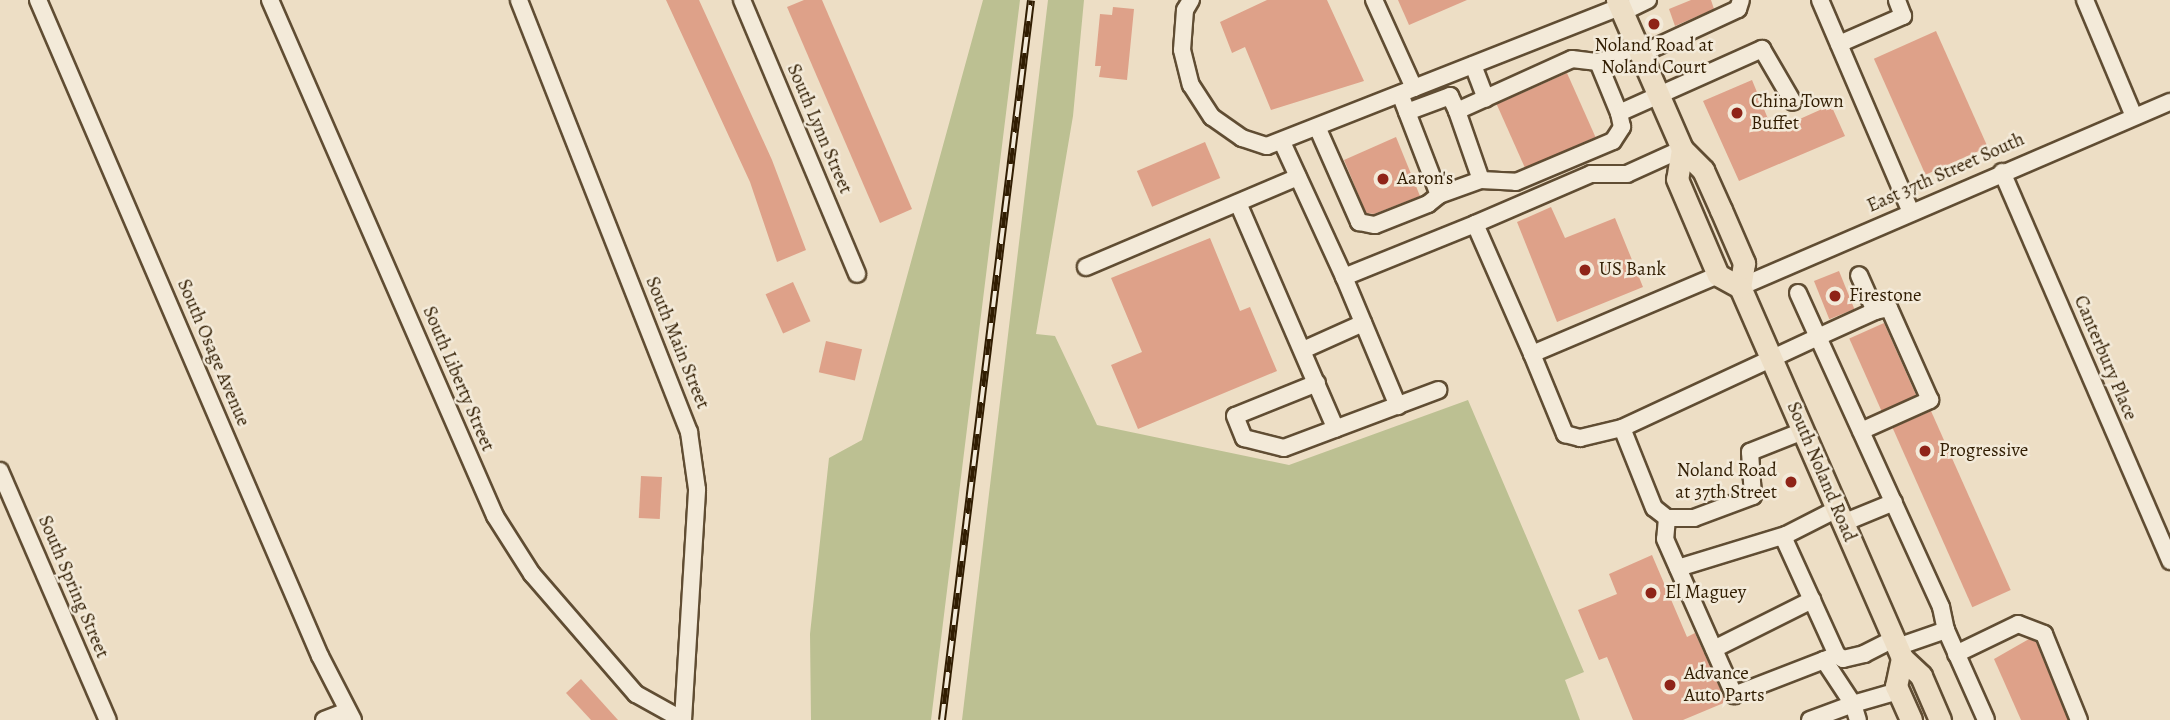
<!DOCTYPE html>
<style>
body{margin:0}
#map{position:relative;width:2170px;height:720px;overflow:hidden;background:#eddec5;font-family:Alegreya,serif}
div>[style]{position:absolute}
.green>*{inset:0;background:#bcc092}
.building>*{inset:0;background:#dea189;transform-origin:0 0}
.roads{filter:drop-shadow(2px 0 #604d33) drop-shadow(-2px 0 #604d33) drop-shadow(0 2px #604d33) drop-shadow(0 -2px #604d33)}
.minor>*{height:16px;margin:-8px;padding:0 8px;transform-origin:8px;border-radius:8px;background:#f3ead9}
.major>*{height:21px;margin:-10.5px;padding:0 10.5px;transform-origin:10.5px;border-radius:10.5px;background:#eddec5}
.rail>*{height:8px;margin-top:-4px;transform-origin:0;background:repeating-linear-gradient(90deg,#f3ead9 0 16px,#311d02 0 32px);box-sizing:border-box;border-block:2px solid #311d02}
.dots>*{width:19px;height:19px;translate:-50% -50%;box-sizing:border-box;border:4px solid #f3ead9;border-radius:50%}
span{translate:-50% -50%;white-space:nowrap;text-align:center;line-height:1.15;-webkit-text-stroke:5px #f3ead9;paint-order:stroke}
.poi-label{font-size:19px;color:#311d02}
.left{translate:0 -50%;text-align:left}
.right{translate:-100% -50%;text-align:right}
.street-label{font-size:19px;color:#311d02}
</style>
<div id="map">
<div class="green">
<div style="clip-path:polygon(983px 0,1020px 0,931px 720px,811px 720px,810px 634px,829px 458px,862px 440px)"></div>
<div style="clip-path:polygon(1048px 0,1084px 0,1073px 116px,1036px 334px,1055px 336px,1097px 425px,1289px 465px,1468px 400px,1584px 672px,1565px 680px,1580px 720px,962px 720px)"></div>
</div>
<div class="building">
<div style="clip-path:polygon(666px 0,699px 0,772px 160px,806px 250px,777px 262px,750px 182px)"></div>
<div style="clip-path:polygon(804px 0,822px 0,912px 209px,880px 223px,787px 7px)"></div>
<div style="clip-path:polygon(1267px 0,1327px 0,1364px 81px,1271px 110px,1245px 47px,1232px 53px,1220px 22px)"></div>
<div style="clip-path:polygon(1398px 0,1467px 0,1409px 25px)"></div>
<div style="clip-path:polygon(1691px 0,1711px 0,1714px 9px,1675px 26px,1669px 9px)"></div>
<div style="clip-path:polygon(1113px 7px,1134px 9px,1127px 80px,1099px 77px,1101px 66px,1095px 66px,1100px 14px,1112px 15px)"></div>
<div style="left:1936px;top:31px;width:127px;height:68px;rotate:66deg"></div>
<div style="left:1567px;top:73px;width:70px;height:77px;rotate:66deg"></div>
<div style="clip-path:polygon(1752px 80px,1773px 131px,1831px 105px,1845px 136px,1739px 181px,1703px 101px)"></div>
<div style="clip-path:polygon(1396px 137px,1420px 196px,1374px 214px,1366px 213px,1344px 160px)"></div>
<div style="left:1205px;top:142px;width:39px;height:74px;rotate:67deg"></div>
<div style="clip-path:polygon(1551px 207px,1565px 238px,1615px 218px,1643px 287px,1557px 322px,1517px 222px)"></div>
<div style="clip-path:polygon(1210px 238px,1240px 311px,1250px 307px,1277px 371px,1138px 429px,1111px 365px,1142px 352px,1111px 278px)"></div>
<div style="left:1839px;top:271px;width:41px;height:27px;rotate:68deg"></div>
<div style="left:793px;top:282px;width:43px;height:30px;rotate:66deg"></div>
<div style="left:1884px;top:323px;width:79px;height:38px;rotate:66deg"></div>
<div style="left:826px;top:341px;width:37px;height:32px;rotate:13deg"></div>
<div style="left:1931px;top:411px;width:196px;height:42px;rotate:66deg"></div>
<div style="left:641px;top:476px;width:21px;height:42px;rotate:3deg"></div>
<div style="clip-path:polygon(1652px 555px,1687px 637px,1695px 633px,1726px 702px,1683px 720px,1633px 720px,1607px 657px,1599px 660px,1578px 610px,1617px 594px,1609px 574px)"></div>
<div style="clip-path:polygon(2029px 639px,2036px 642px,2068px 720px,2021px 720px,1994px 659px)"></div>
<div style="clip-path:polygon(581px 679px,618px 720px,591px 720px,566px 693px)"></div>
</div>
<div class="roads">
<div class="minor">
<div style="left:38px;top:0;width:714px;rotate:66.74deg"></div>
<div style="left:320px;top:656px;width:72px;rotate:62.7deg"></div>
<div style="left:270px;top:0;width:563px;rotate:66.44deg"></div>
<div style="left:495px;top:516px;width:69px;rotate:57.5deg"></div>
<div style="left:532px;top:574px;width:159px;rotate:49.1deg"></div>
<div style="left:636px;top:694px;width:54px;rotate:29deg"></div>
<div style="left:683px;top:720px;width:231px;rotate:-86.5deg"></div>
<div style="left:697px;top:489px;width:58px;rotate:-98deg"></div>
<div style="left:689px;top:432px;width:464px;rotate:-111.5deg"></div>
<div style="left:742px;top:0;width:297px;rotate:67.2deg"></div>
<div style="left:1191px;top:0;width:12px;rotate:121deg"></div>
<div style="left:1185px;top:10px;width:40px;rotate:94.3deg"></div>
<div style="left:1182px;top:50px;width:36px;rotate:76deg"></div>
<div style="left:1191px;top:85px;width:38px;rotate:57deg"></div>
<div style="left:1212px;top:117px;width:37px;rotate:35deg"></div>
<div style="left:1242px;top:138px;width:26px;rotate:18deg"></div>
<div style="left:1267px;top:146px;width:158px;rotate:-21.5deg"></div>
<div style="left:1414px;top:88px;width:97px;rotate:-114.4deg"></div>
<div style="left:1820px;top:0;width:231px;rotate:66.8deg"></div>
<div style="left:2085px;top:0;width:124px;rotate:67.2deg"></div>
<div style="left:1623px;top:12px;width:28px;rotate:-26deg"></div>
<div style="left:1839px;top:44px;width:70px;rotate:-23.6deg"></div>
<div style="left:1903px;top:16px;width:17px;rotate:-111deg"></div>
<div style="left:1641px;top:54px;width:107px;rotate:-24.9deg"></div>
<div style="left:1738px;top:9px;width:9px;rotate:-72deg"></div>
<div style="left:1598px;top:62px;width:55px;rotate:67.6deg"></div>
<div style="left:1619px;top:113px;width:157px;rotate:-24.1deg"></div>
<div style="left:1762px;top:49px;width:61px;rotate:59.7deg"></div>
<div style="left:1473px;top:65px;width:36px;rotate:69deg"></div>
<div style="left:1414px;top:88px;width:221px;rotate:-21.5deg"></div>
<div style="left:1457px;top:111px;width:73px;rotate:70.8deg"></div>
<div style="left:1407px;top:112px;width:46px;rotate:-20.4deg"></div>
<div style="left:1450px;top:96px;width:17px;rotate:65deg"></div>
<div style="left:1457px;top:111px;width:126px;rotate:-24.3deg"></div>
<div style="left:1572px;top:59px;width:26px;rotate:7deg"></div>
<div style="left:1598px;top:62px;width:42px;rotate:-18deg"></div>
<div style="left:1318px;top:129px;width:102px;rotate:66.2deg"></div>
<div style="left:1359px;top:222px;width:16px;rotate:11deg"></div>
<div style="left:1375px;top:225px;width:57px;rotate:-21.6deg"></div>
<div style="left:1428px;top:204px;width:14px;rotate:-39deg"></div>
<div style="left:1439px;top:195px;width:108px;rotate:-111.1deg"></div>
<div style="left:1282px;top:142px;width:149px;rotate:65.3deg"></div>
<div style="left:1344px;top:277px;width:141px;rotate:-22deg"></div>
<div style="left:1682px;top:149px;width:60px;rotate:155.6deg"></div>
<div style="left:1627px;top:174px;width:36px;rotate:180deg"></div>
<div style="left:1591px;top:174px;width:126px;rotate:156.7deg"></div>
<div style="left:1475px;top:224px;width:142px;rotate:66.3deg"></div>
<div style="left:1532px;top:354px;width:202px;rotate:-23deg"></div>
<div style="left:2002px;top:172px;width:424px;rotate:66.6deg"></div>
<div style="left:1439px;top:195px;width:45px;rotate:-19.7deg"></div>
<div style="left:1481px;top:180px;width:35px;rotate:3deg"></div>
<div style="left:1516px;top:182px;width:105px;rotate:-22.9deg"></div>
<div style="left:1613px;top:141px;width:17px;rotate:-57deg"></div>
<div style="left:1622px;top:127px;width:14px;rotate:-102deg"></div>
<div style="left:1238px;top:203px;width:246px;rotate:66.6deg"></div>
<div style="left:1086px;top:267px;width:230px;rotate:-23deg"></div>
<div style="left:1344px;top:277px;width:140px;rotate:67.3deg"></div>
<div style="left:1740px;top:287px;width:468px;rotate:-23.3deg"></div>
<div style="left:1798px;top:293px;width:48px;rotate:65.6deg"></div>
<div style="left:1818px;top:337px;width:63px;rotate:-24.5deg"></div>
<div style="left:1875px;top:311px;width:39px;rotate:-114deg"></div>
<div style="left:1303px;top:350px;width:66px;rotate:-24.2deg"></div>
<div style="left:1532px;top:354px;width:87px;rotate:67.6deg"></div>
<div style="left:1565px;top:434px;width:16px;rotate:15deg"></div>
<div style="left:1580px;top:438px;width:43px;rotate:-13.4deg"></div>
<div style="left:1317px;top:383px;width:88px;rotate:158.1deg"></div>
<div style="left:1235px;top:416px;width:24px;rotate:68deg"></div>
<div style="left:1244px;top:438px;width:41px;rotate:14deg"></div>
<div style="left:1284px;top:448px;width:165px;rotate:-20.6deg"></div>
<div style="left:1803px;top:431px;width:57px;rotate:158.4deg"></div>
<div style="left:1750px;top:452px;width:44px;rotate:86.1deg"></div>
<div style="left:1753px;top:496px;width:63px;rotate:159.6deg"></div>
<div style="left:1694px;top:518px;width:27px;rotate:180deg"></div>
<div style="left:1667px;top:518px;width:16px;rotate:-142deg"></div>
<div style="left:1654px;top:508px;width:86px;rotate:-111.8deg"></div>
<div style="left:1622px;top:428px;width:216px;rotate:-24.9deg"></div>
<div style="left:1818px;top:337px;width:297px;rotate:65.5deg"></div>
<div style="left:1941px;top:607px;width:24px;rotate:78deg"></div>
<div style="left:1861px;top:431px;width:76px;rotate:-24.2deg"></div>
<div style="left:1930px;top:400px;width:101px;rotate:-114deg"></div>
<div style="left:1889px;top:308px;width:14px;rotate:168deg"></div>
<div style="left:0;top:471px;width:271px;rotate:66.6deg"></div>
<div style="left:1837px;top:509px;width:57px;rotate:153deg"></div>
<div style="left:1786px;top:535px;width:6px;rotate:99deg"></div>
<div style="left:1785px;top:541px;width:125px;rotate:65.5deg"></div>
<div style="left:1837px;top:655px;width:7px;rotate:34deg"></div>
<div style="left:1843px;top:659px;width:22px;rotate:-13deg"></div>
<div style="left:1864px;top:654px;width:34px;rotate:-27deg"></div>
<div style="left:1667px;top:518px;width:21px;rotate:95deg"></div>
<div style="left:1665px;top:539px;width:171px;rotate:66.1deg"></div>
<div style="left:1734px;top:695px;width:110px;rotate:-21.2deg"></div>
<div style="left:1843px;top:523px;width:55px;rotate:-22.4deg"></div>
<div style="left:1678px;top:568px;width:113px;rotate:-17deg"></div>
<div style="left:1897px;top:647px;width:52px;rotate:-19.1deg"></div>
<div style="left:1946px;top:630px;width:98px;rotate:66deg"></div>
<div style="left:1714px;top:649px;width:110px;rotate:-26.6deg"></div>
<div style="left:1956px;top:654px;width:69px;rotate:-25.8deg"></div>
<div style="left:2018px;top:624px;width:28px;rotate:21deg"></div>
<div style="left:2044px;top:634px;width:93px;rotate:67.9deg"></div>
<div style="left:1824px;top:660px;width:53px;rotate:56.6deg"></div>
<div style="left:1853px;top:704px;width:47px;rotate:-16.1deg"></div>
<div style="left:324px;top:720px;width:25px;rotate:-21deg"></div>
<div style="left:1810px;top:720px;width:46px;rotate:-20.4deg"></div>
<div style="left:1853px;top:704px;width:17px;rotate:73deg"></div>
</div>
<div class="major">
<div style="left:1617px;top:0;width:163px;rotate:66.4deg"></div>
<div style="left:1682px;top:149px;width:30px;rotate:45deg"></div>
<div style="left:1703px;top:170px;width:44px;rotate:65.8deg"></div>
<div style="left:1721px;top:210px;width:58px;rotate:66.5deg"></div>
<div style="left:1744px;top:263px;width:24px;rotate:99deg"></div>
<div style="left:1740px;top:287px;width:405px;rotate:66.4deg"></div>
<div style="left:1902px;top:658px;width:26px;rotate:43deg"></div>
<div style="left:1921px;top:676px;width:48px;rotate:66.6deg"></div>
<div style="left:1682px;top:149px;width:30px;rotate:99deg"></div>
<div style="left:1677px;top:179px;width:104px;rotate:66.9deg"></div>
<div style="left:1718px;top:275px;width:25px;rotate:29deg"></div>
<div style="left:1902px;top:658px;width:29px;rotate:102deg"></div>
<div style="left:1896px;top:686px;width:37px;rotate:66deg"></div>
</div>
</div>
<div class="rail">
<div style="left:942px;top:720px;width:725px;rotate:-82.95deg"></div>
</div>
<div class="dots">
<div style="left:1654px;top:24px;background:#8f2418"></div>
<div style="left:1737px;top:113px;background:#8f2418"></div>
<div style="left:1383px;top:179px;background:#8f2418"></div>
<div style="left:1585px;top:270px;background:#8f2418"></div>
<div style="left:1835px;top:296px;background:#8f2418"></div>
<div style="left:1925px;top:451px;background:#8f2418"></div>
<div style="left:1791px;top:482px;background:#8f2418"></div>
<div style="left:1651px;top:593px;background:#8f2418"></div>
<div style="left:1670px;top:685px;background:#8f2418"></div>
</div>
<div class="poi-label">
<span style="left:1654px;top:57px">Noland Road at<br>Noland Court</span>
<span class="left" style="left:1751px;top:113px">China Town<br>Buffet</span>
<span class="left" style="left:1397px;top:179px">Aaron's</span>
<span class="left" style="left:1599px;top:270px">US Bank</span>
<span class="left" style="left:1849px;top:296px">Firestone</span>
<span class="left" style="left:1939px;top:451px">Progressive</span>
<span class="right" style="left:1777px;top:482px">Noland Road<br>at 37th Street</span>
<span class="left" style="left:1665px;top:593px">El Maguey</span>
<span class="left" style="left:1684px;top:685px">Advance<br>Auto Parts</span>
</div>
<div class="street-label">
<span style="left:819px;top:129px;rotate:67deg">South Lynn Street</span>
<span style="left:1946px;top:173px;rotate:-24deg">East 37th Street South</span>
<span style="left:677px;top:343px;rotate:68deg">South Main Street</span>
<span style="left:213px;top:353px;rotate:67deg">South Osage Avenue</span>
<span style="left:2105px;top:358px;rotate:67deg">Canterbury Place</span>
<span style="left:458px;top:379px;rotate:67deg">South Liberty Street</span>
<span style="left:1821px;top:472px;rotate:67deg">South Noland Road</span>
<span style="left:73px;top:587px;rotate:67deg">South Spring Street</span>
</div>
</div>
